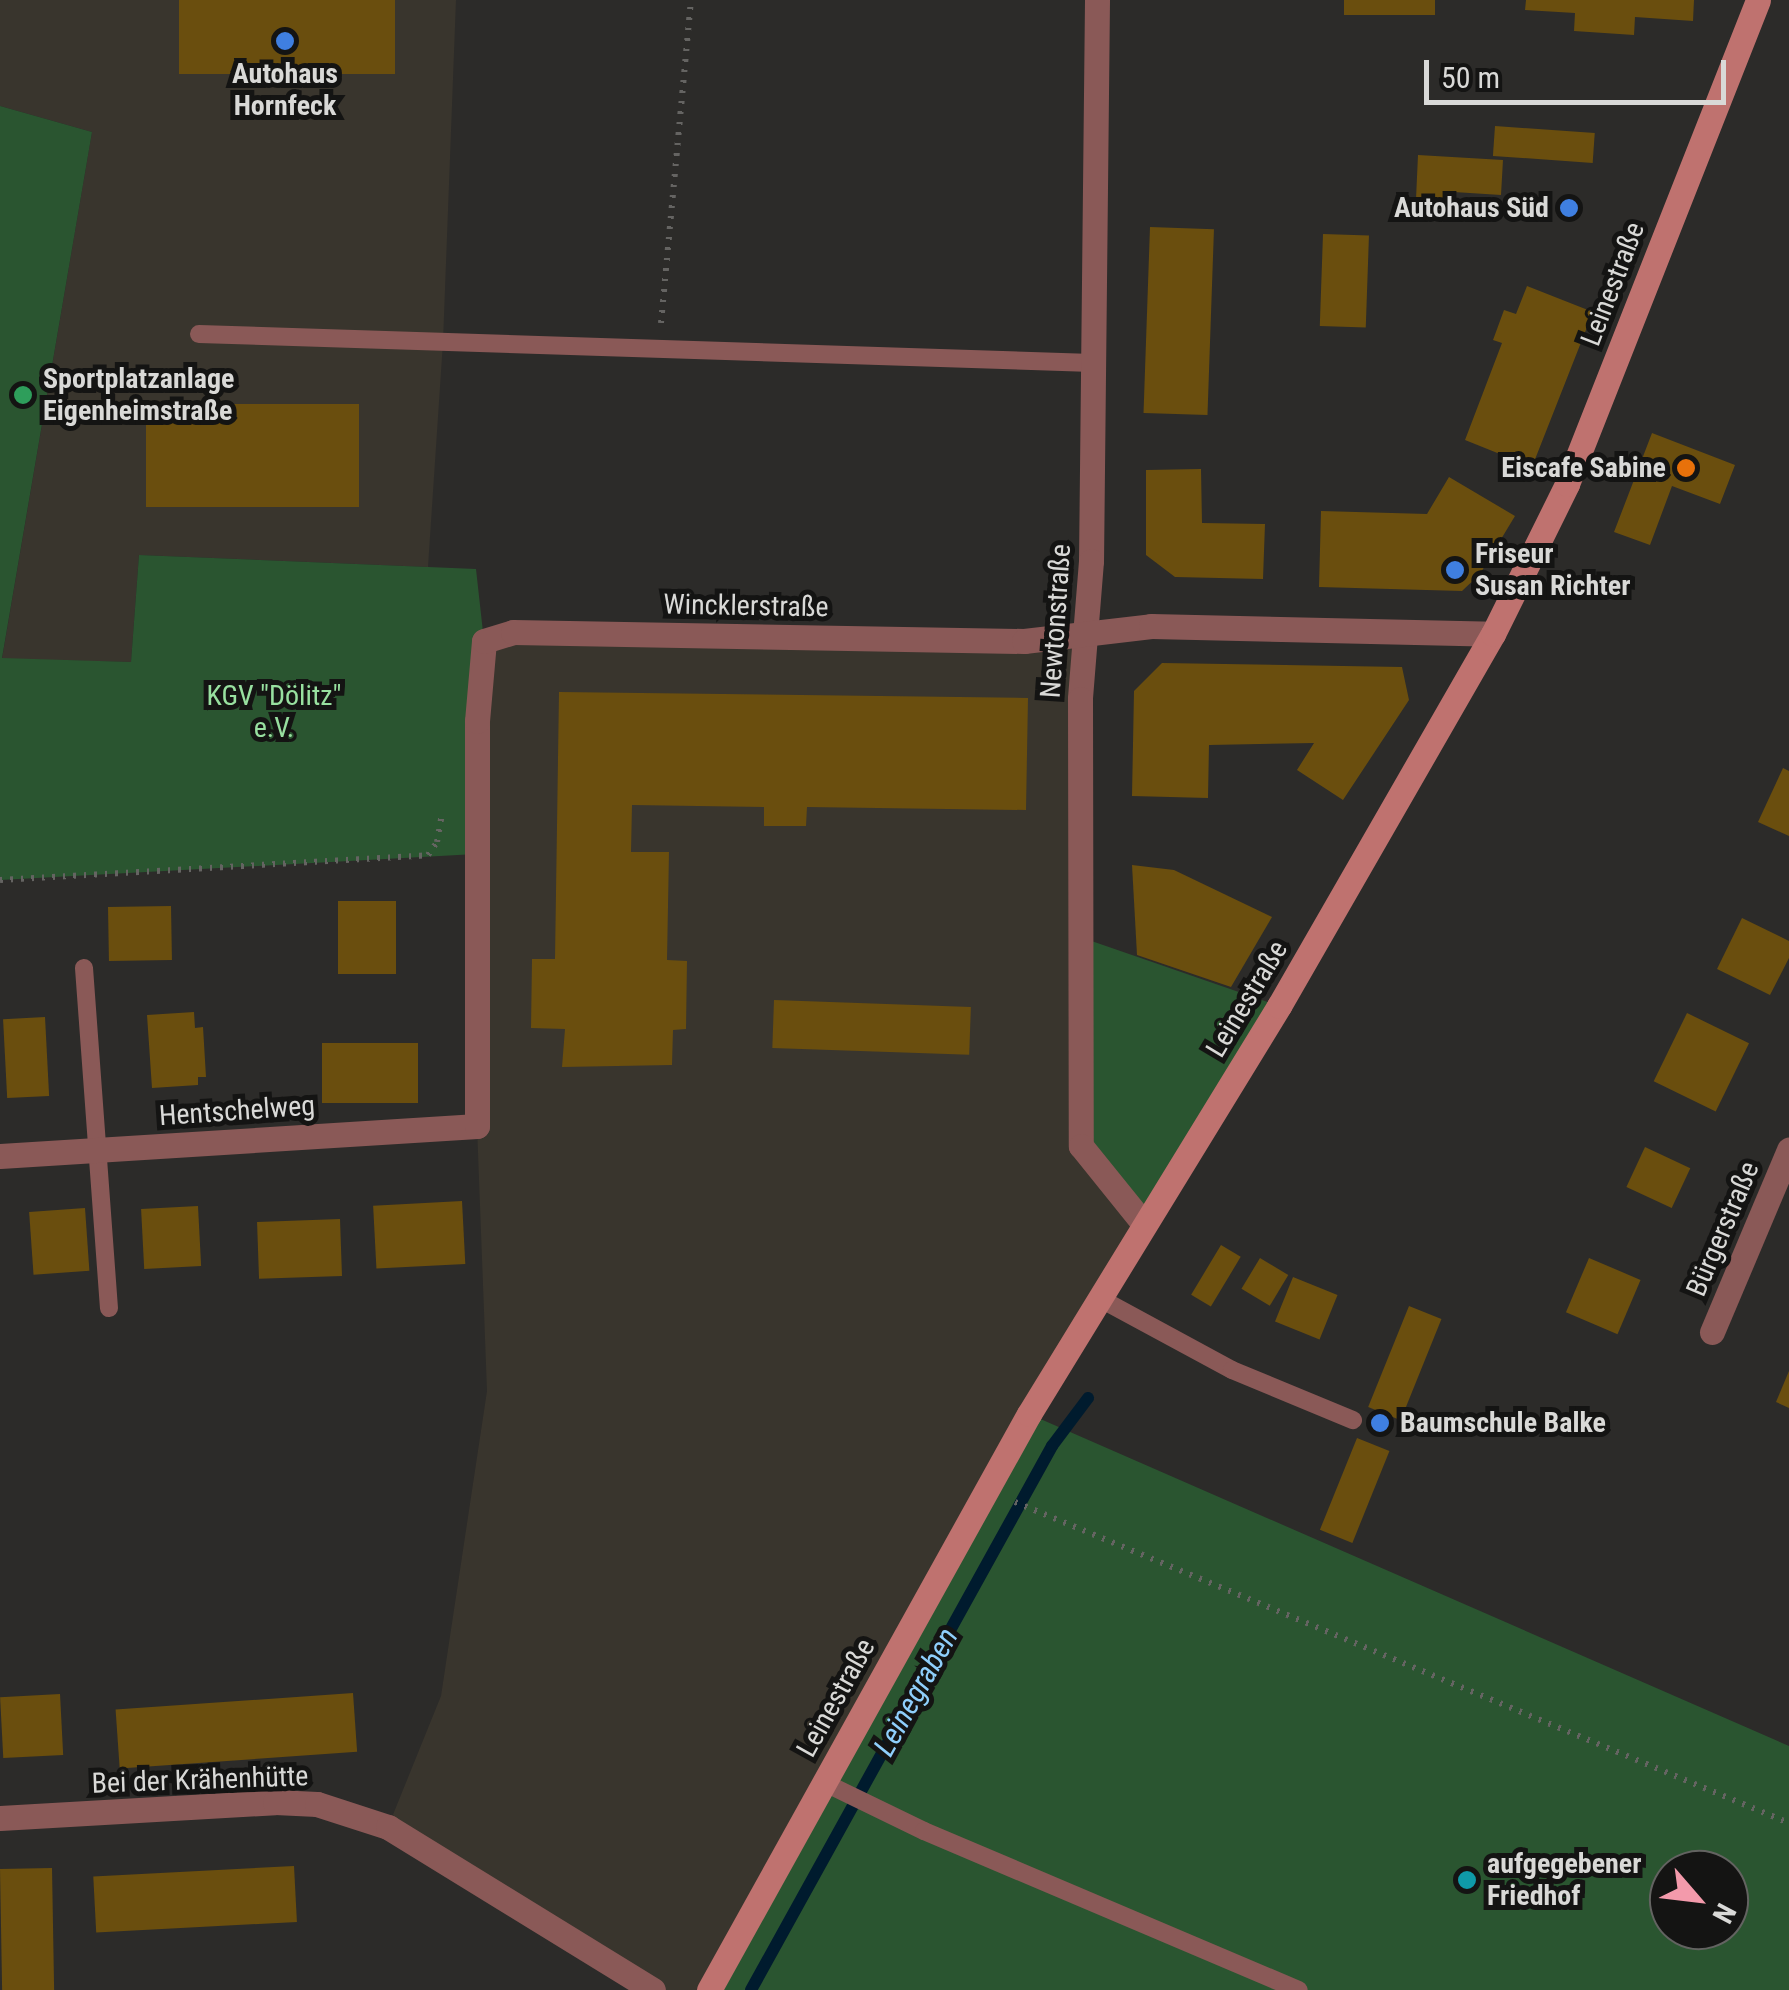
<!DOCTYPE html>
<meta charset="utf-8">
<style>
body{margin:0}
#map{position:relative;width:1789px;height:1990px;overflow:hidden;background:#2c2b29;font-family:"Roboto Condensed",sans-serif}
div>[style]{position:absolute}
.built>*{inset:0;background:#39352d}
.green>*{inset:0;background:#2a5530}
.stream>*{height:12px;margin:-6px;padding:0 6px;transform-origin:6px;border-radius:6px;background:#001b2e}
.building>*{inset:0;background:#6a4e0e;transform-origin:0 0}
.path>*{height:6px;margin-top:-3px;transform-origin:0;background:repeating-linear-gradient(90deg,#656462 0 2.5px,transparent 0 10.5px)}
.service>*{height:18px;margin:-9px;padding:0 9px;transform-origin:9px;border-radius:9px;background:#8a5957}
.minor>*{height:25px;margin:-12.5px;padding:0 12.5px;transform-origin:12.5px;border-radius:12.5px;background:#8a5957}
.secondary>*{height:25px;margin:-12.5px;padding:0 12.5px;transform-origin:12.5px;border-radius:12.5px;background:#bf726f}
.dots>*{width:28px;height:28px;translate:-50% -50%;box-sizing:border-box;border:5px solid #141413;border-radius:50%}
span{translate:-50% -50%;white-space:nowrap;text-align:center;line-height:1.15;-webkit-text-stroke:10px #141413;paint-order:stroke}
.poi-label{font-size:28px;color:#d9d9d7;font-weight:700}
.right{translate:-100% -50%;text-align:right}
.left{translate:0 -50%;text-align:left}
.street-label{font-size:28px;color:#d9d9d7}
.park-label{font-size:28px;color:#98e0a0}
.water-label{font-size:30px;color:#8fcffc;font-style:italic}
.north{position:absolute;left:1649px;top:1850px;width:100px;height:100px;box-sizing:border-box;background:#141413;border:2px solid #636361;border-radius:50%;rotate:118deg;font-size:28px;font-weight:700;line-height:40px;text-align:center;color:#d9d9d7}
.north::after{content:'';display:block;margin:auto;width:35px;height:45px;background:#f39aab;clip-path:polygon(50% 0,100% 100%,50% 72%,0 100%)}
.scale{position:absolute;left:1424px;top:60px;width:302px;height:45px;box-sizing:border-box;border:5px solid #d9d9d7;border-top:0;padding-left:12px;font-size:30px;line-height:35px;white-space:nowrap;color:#d9d9d7;-webkit-text-stroke:8px #141413;paint-order:stroke}
</style>
<div id="map">
<div class="built">
<div style="clip-path:polygon(0 0,456px 0,443px 342px,428px 567px,139px 555px,131px 662px,2px 659px,92px 132px,0 106px)"></div>
<div style="clip-path:polygon(1085px 633px,1081px 1111px,1144px 1224px,709px 1990px,653px 1990px,388px 1827px,441px 1696px,487px 1391px,477px 1126px,484px 641px)"></div>
</div>
<div class="green">
<div style="clip-path:polygon(0 106px,92px 132px,2px 658px,131px 662px,139px 555px,476px 569px,484px 641px,476px 854px,0 880px)"></div>
<div style="clip-path:polygon(1080px 937px,1279px 1006px,1144px 1224px,1081px 1146px)"></div>
<div style="clip-path:polygon(evenodd,1029px 1414px,1789px 1746px,1789px 1990px,709px 1990px,1029px 1414px,1669px 1870px,1729px 1870px,1729px 1930px,1669px 1930px,1669px 1870px)"></div>
</div>
<div class="stream">
<div style="left:751px;top:1990px;width:622px;rotate:-61.04deg"></div>
<div style="left:1052px;top:1446px;width:60px;rotate:-53.1deg"></div>
</div>
<div class="building">
<div style="left:179px;top:0;width:216px;height:74px"></div>
<div style="left:1344px;top:0;width:91px;height:15px"></div>
<div style="clip-path:polygon(1526px 0,1694px 0,1693px 21px,1635px 17px,1634px 35px,1574px 31px,1575px 13px,1525px 10px)"></div>
<div style="left:1495px;top:126px;width:100px;height:30px;rotate:4deg"></div>
<div style="clip-path:polygon(1418px 155px,1503px 160px,1501px 195px,1454px 192px,1454px 201px,1416px 199px)"></div>
<div style="left:1150px;top:227px;width:64px;height:186px;rotate:2deg"></div>
<div style="left:1323px;top:234px;width:46px;height:92px;rotate:2deg"></div>
<div style="clip-path:polygon(1527px 286px,1593px 312px,1532px 467px,1465px 440px,1502px 343px,1493px 340px,1504px 310px,1516px 314px)"></div>
<div style="left:146px;top:404px;width:213px;height:103px"></div>
<div style="clip-path:polygon(1652px 433px,1735px 465px,1720px 504px,1672px 486px,1650px 545px,1614px 532px)"></div>
<div style="clip-path:polygon(1201px 469px,1202px 523px,1265px 524px,1263px 579px,1175px 577px,1146px 555px,1146px 470px)"></div>
<div style="clip-path:polygon(1449px 477px,1515px 516px,1480px 574px,1462px 591px,1319px 587px,1321px 511px,1427px 514px)"></div>
<div style="clip-path:polygon(1162px 663px,1402px 667px,1409px 700px,1343px 800px,1297px 770px,1314px 743px,1209px 745px,1208px 798px,1132px 796px,1134px 691px)"></div>
<div style="clip-path:polygon(559px 692px,1028px 698px,1026px 810px,807px 807px,806px 826px,764px 826px,764px 807px,632px 805px,631px 852px,669px 852px,667px 960px,687px 961px,686px 1029px,673px 1030px,672px 1065px,562px 1067px,565px 1029px,531px 1028px,532px 959px,555px 959px)"></div>
<div style="clip-path:polygon(1783px 768px,1789px 771px,1789px 836px,1758px 822px)"></div>
<div style="clip-path:polygon(1132px 865px,1174px 870px,1272px 917px,1231px 987px,1137px 955px)"></div>
<div style="left:338px;top:901px;width:58px;height:73px"></div>
<div style="left:171px;top:906px;width:54px;height:63px;rotate:89deg"></div>
<div style="clip-path:polygon(1742px 918px,1789px 941px,1789px 958px,1770px 995px,1717px 969px)"></div>
<div style="left:774px;top:1000px;width:197px;height:48px;rotate:2deg"></div>
<div style="clip-path:polygon(194px 1012px,195px 1028px,203px 1027px,206px 1077px,198px 1077px,198px 1085px,152px 1088px,147px 1015px)"></div>
<div style="left:1687px;top:1013px;width:69px;height:76px;rotate:26deg"></div>
<div style="left:45px;top:1017px;width:79px;height:42px;rotate:87deg"></div>
<div style="left:322px;top:1043px;width:96px;height:60px"></div>
<div style="left:1645px;top:1147px;width:50px;height:44px;rotate:25deg"></div>
<div style="left:462px;top:1201px;width:63px;height:89px;rotate:87deg"></div>
<div style="left:198px;top:1206px;width:60px;height:57px;rotate:87deg"></div>
<div style="left:85px;top:1208px;width:63px;height:56px;rotate:86deg"></div>
<div style="left:340px;top:1219px;width:57px;height:83px;rotate:88deg"></div>
<div style="left:1221px;top:1245px;width:23px;height:58px;rotate:31deg"></div>
<div style="left:1260px;top:1258px;width:33px;height:36px;rotate:31deg"></div>
<div style="left:1589px;top:1258px;width:56px;height:59px;rotate:23deg"></div>
<div style="left:1293px;top:1277px;width:48px;height:48px;rotate:22deg"></div>
<div style="left:1409px;top:1306px;width:35px;height:109px;rotate:22deg"></div>
<div style="clip-path:polygon(1789px 1371px,1789px 1408px,1776px 1402px)"></div>
<div style="left:1357px;top:1438px;width:35px;height:99px;rotate:22deg"></div>
<div style="left:353px;top:1693px;width:59px;height:238px;rotate:86deg"></div>
<div style="left:60px;top:1694px;width:61px;height:60px;rotate:87deg"></div>
<div style="left:294px;top:1866px;width:56px;height:201px;rotate:87deg"></div>
<div style="left:52px;top:1868px;width:122px;height:52px;rotate:89deg"></div>
</div>
<div class="path">
<div style="left:661px;top:323px;width:324px;rotate:-84.7deg"></div>
<div style="left:0;top:880px;width:429px;rotate:-3.3deg"></div>
<div style="left:428px;top:855px;width:16px;rotate:-55deg"></div>
<div style="left:437px;top:842px;width:28px;rotate:-80deg"></div>
<div style="left:1015px;top:1502px;width:838px;rotate:22.53deg"></div>
</div>
<div class="service">
<div style="left:199px;top:334px;width:894px;rotate:1.86deg"></div>
<div style="left:84px;top:968px;width:341px;rotate:85.8deg"></div>
<div style="left:1099px;top:1298px;width:151px;rotate:28.4deg"></div>
<div style="left:1232px;top:1370px;width:131px;rotate:22.5deg"></div>
<div style="left:823px;top:1782px;width:112px;rotate:25.9deg"></div>
<div style="left:924px;top:1831px;width:407px;rotate:23deg"></div>
</div>
<div class="minor">
<div style="left:1097px;top:0;width:561px;rotate:90.61deg"></div>
<div style="left:1091px;top:561px;width:138px;rotate:94.6deg"></div>
<div style="left:1080px;top:699px;width:447px;rotate:89.9deg"></div>
<div style="left:1081px;top:1146px;width:100px;rotate:51.1deg"></div>
<div style="left:0;top:1156px;width:478px;rotate:-3.6deg"></div>
<div style="left:477px;top:1126px;width:405px;rotate:-90deg"></div>
<div style="left:477px;top:721px;width:80px;rotate:-85deg"></div>
<div style="left:484px;top:641px;width:30px;rotate:-17deg"></div>
<div style="left:513px;top:632px;width:511px;rotate:1.01deg"></div>
<div style="left:1024px;top:641px;width:128px;rotate:-6.7deg"></div>
<div style="left:1151px;top:626px;width:342px;rotate:1.3deg"></div>
<div style="left:1712px;top:1332px;width:198px;rotate:-67.1deg"></div>
<div style="left:0;top:1818px;width:275px;rotate:-3.3deg"></div>
<div style="left:275px;top:1802px;width:42px;rotate:2.7deg"></div>
<div style="left:317px;top:1804px;width:75px;rotate:17.9deg"></div>
<div style="left:388px;top:1827px;width:311px;rotate:31.6deg"></div>
</div>
<div class="secondary">
<div style="left:709px;top:1990px;width:659px;rotate:-60.95deg"></div>
<div style="left:1029px;top:1414px;width:479px;rotate:-58.5deg"></div>
<div style="left:1279px;top:1006px;width:429px;rotate:-60.1deg"></div>
<div style="left:1493px;top:634px;width:167px;rotate:-63.7deg"></div>
<div style="left:1567px;top:484px;width:520px;rotate:-68.46deg"></div>
</div>
<div class="dots">
<div style="left:285px;top:41px;background:#3f7fe0"></div>
<div style="left:1569px;top:208px;background:#3f7fe0"></div>
<div style="left:23px;top:395px;background:#2e9e5b"></div>
<div style="left:1686px;top:468px;background:#e8710a"></div>
<div style="left:1455px;top:570px;background:#3f7fe0"></div>
<div style="left:1380px;top:1423px;background:#3f7fe0"></div>
<div style="left:1467px;top:1880px;background:#0f9aa8"></div>
</div>
<div class="poi-label">
<span style="left:285px;top:90px">Autohaus<br>Hornfeck</span>
<span class="right" style="left:1549px;top:208px">Autohaus Süd</span>
<span class="left" style="left:43px;top:395px">Sportplatzanlage<br>Eigenheimstraße</span>
<span class="right" style="left:1666px;top:468px">Eiscafe Sabine</span>
<span class="left" style="left:1475px;top:570px">Friseur<br>Susan Richter</span>
<span class="left" style="left:1400px;top:1423px">Baumschule Balke</span>
<span class="left" style="left:1487px;top:1880px">aufgegebener<br>Friedhof</span>
</div>
<div class="street-label">
<span style="left:1613px;top:284px;rotate:-69deg">Leinestraße</span>
<span style="left:746px;top:606px;rotate:1deg">Wincklerstraße</span>
<span style="left:1056px;top:621px;rotate:-86deg">Newtonstraße</span>
<span style="left:1247px;top:999px;rotate:-59deg">Leinestraße</span>
<span style="left:237px;top:1111px;rotate:-4deg">Hentschelweg</span>
<span style="left:1723px;top:1229px;rotate:-67deg">Bürgerstraße</span>
<span style="left:836px;top:1698px;rotate:-61deg">Leinestraße</span>
<span style="left:200px;top:1780px;rotate:-2deg">Bei der Krähenhütte</span>
</div>
<div class="park-label">
<span style="left:274px;top:712px">KGV "Dölitz"<br>e.V.</span>
</div>
<div class="water-label">
<span style="left:916px;top:1692px;rotate:-61deg">Leinegraben</span>
</div>
<div class="north">N</div>
<div class="scale">50 m</div>
</div>
